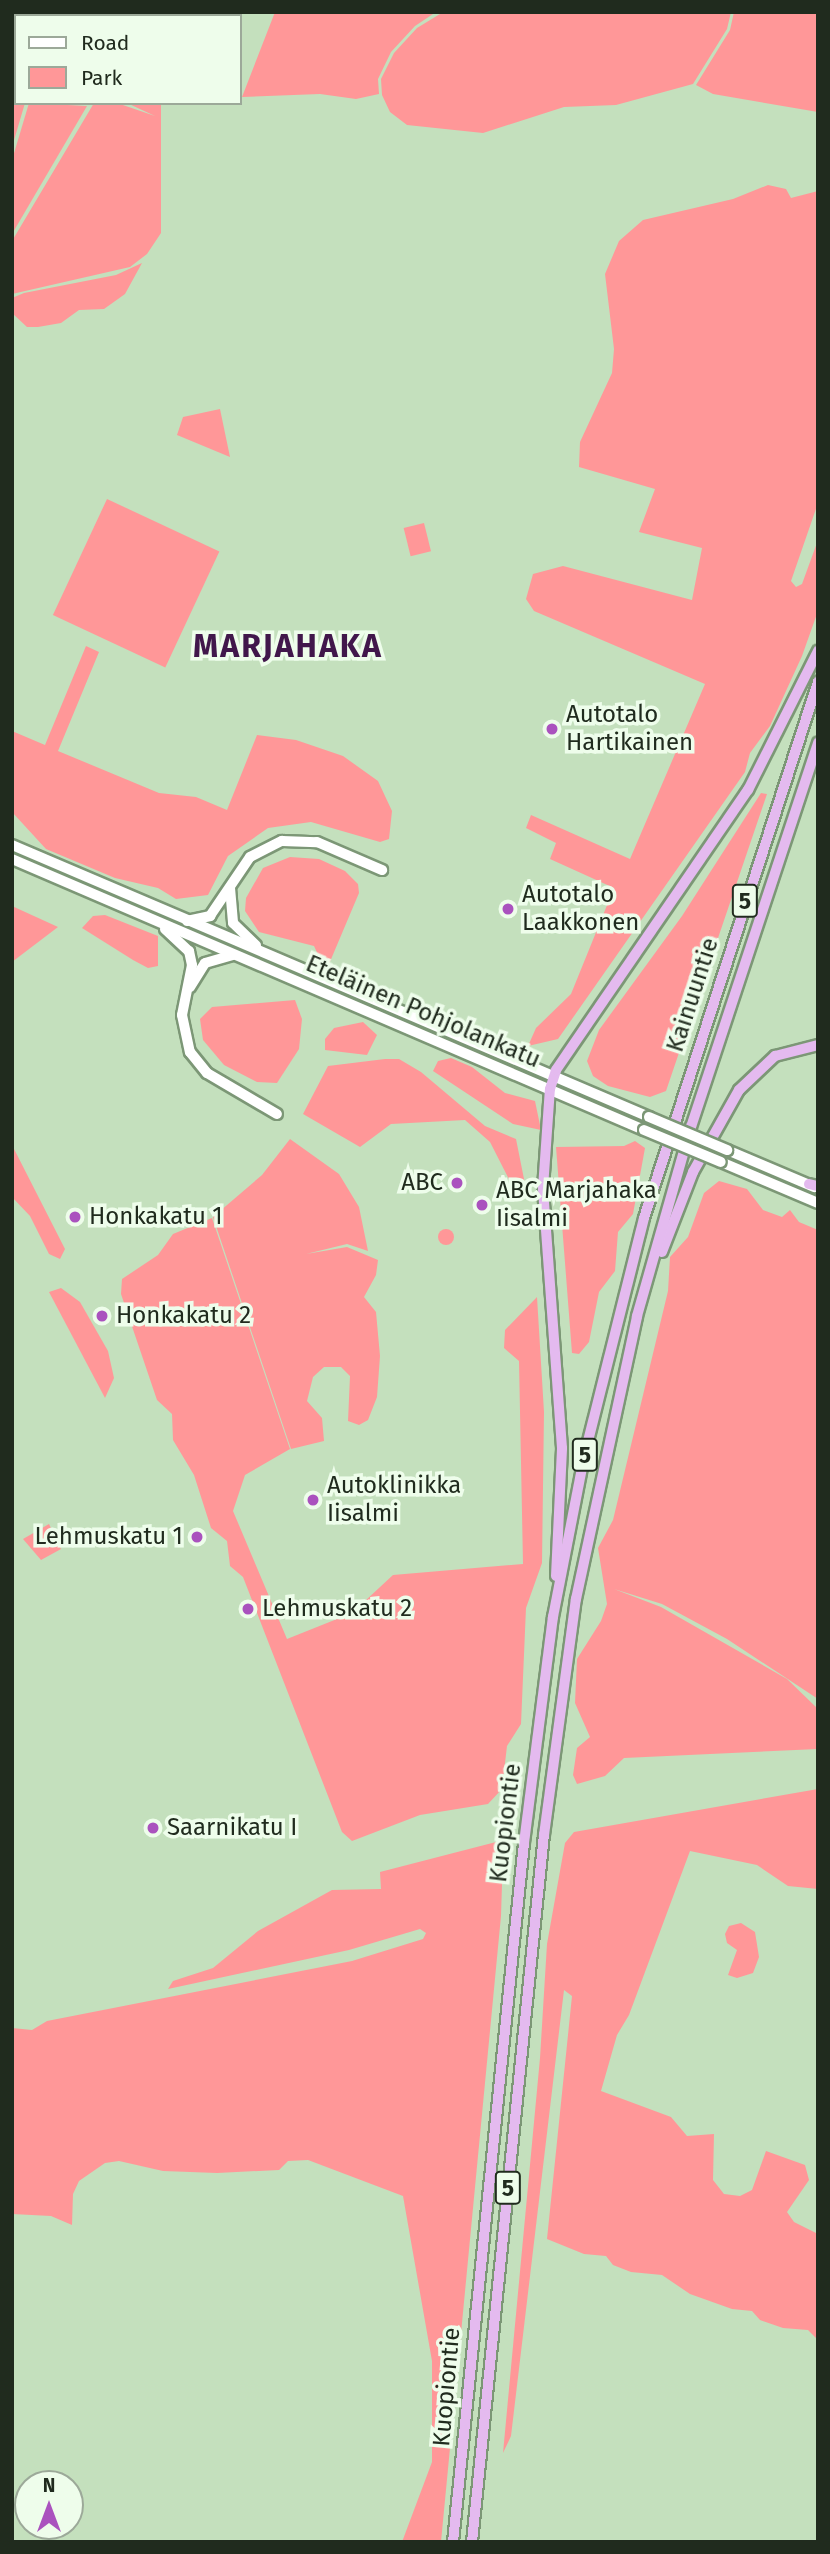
<!DOCTYPE html>
<meta charset="utf-8">
<style>
body{margin:0}
#map{position:relative;width:830px;height:2554px;overflow:hidden;background:#c4e0bd;font-family:"Fira Sans",sans-serif}
div>[style]{position:absolute}
.green>*{inset:0;background:#ff9798;transform-origin:0 0}
.round{border-radius:50%}
.roads{filter:drop-shadow(2px 0 #7c9776) drop-shadow(-2px 0 #7c9776) drop-shadow(0 2px #7c9776) drop-shadow(0 -2px #7c9776)}
.secondary>*{height:10px;margin:-5px;padding:0 5px;transform-origin:5px;border-radius:5px;background:#fff}
.trunk>*{height:10px;margin:-5px;padding:0 5px;transform-origin:5px;border-radius:5px;background:#e4baef}
.bridges{filter:drop-shadow(2px 0 #7c9776) drop-shadow(-2px 0 #7c9776) drop-shadow(0 2px #7c9776) drop-shadow(0 -2px #7c9776)}
.secondary-bridge>*{height:10px;margin:-5px;padding:0 5px;transform-origin:5px;border-radius:5px;background:#fff}
.dots>*{width:19px;height:19px;translate:-50% -50%;box-sizing:border-box;border:4px solid #eefdeb;border-radius:50%}
span{translate:-50% -50%;white-space:nowrap;text-align:center;line-height:1.15;-webkit-text-stroke:7px #eefdeb;paint-order:stroke}
.shield-label span{padding:2px 5px;background:#eefdeb;border:2px solid;border-radius:5px;-webkit-text-stroke-width:0}
.shield-label{font-size:23px;color:#202b1e;font-weight:700}
.poi-label{font-size:24px;color:#202b1e}
.left{translate:0 -50%;text-align:left}
.right{translate:-100% -50%;text-align:right}
.street-label{font-size:24px;color:#202b1e}
.district-label{font-size:32px;color:#41174b;font-weight:700;letter-spacing:2px}
.frame{position:absolute;inset:0;border:14px solid #202b1e;pointer-events:none}
.legend{position:absolute;left:14px;top:14px;width:228px;height:91px;box-sizing:border-box;background:#eefdeb;border:2px solid #9ca999;margin:0;padding:9px 12px;list-style:none;font-size:21px;color:#202b1e}
.legend li{display:flex;align-items:center;gap:14px;height:35px}
.legend b{width:35px;border:2px solid #9ca999}
.north{position:absolute;left:14px;top:2470px;width:70px;height:70px;box-sizing:border-box;background:#eefdeb;border:2px solid #9ca999;border-radius:50%;rotate:0deg;font-size:19px;font-weight:700;line-height:28px;text-align:center;color:#202b1e}
.north::after{content:'';display:block;margin:auto;width:24px;height:32px;background:#aa52be;clip-path:polygon(50% 0,100% 100%,50% 72%,0 100%)}
</style>
<div id="map">
<div class="green">
<div style="left:62px;top:12px;width:100px;height:4px"></div>
<div style="clip-path:polygon(275px 12px,436px 12px,415px 26px,391px 52px,378px 79px,379px 94px,356px 99px,320px 94px,242px 97px)"></div>
<div style="clip-path:polygon(731px 12px,727px 29px,693px 84px,616px 105px,564px 107px,483px 133px,407px 125px,390px 112px,382px 95px,381px 79px,394px 53px,417px 28px,440px 14px)"></div>
<div style="clip-path:polygon(734px 12px,818px 12px,818px 112px,713px 94px,696px 85px,730px 30px)"></div>
<div style="clip-path:polygon(16px 40px,16px 103px,25px 103px,12px 147px)"></div>
<div style="clip-path:polygon(29px 103px,87px 106px,12px 234px,12px 160px)"></div>
<div style="clip-path:polygon(94px 103px,117px 103px,155px 116px,127px 103px,161px 103px,161px 233px,147px 254px,130px 267px,12px 294px,12px 241px)"></div>
<div style="clip-path:polygon(768px 185px,786px 189px,791px 198px,818px 191px,818px 503px,791px 581px,796px 587px,802px 584px,818px 540px,818px 611px,802px 656px,770px 726px,750px 753px,745px 772px,558px 1039px,528px 1046px,536px 1028px,571px 994px,614px 888px,550px 859px,556px 843px,526px 828px,531px 815px,630px 859px,705px 684px,534px 611px,526px 599px,533px 574px,563px 566px,692px 600px,702px 548px,639px 532px,655px 489px,579px 467px,580px 442px,612px 373px,614px 349px,605px 274px,619px 241px,643px 220px,733px 199px)"></div>
<div style="clip-path:polygon(142px 263px,125px 294px,104px 309px,79px 310px,61px 323px,38px 327px,27px 327px,12px 313px,12px 298px,24px 293px,116px 275px)"></div>
<div style="clip-path:polygon(220px 409px,230px 457px,177px 435px,183px 417px)"></div>
<div style="left:107px;top:499px;width:124px;height:128px;rotate:25deg"></div>
<div style="left:424px;top:523px;width:29px;height:21px;rotate:76deg"></div>
<div style="clip-path:polygon(86px 646px,99px 652px,58px 751px,159px 793px,196px 797px,227px 810px,257px 735px,296px 740px,343px 756px,378px 781px,392px 811px,389px 839px,380px 842px,311px 822px,268px 828px,228px 856px,208px 895px,176px 899px,158px 888px,115px 878px,46px 849px,12px 812px,12px 731px,45px 745px)"></div>
<div style="clip-path:polygon(761px 793px,767px 794px,666px 1091px,650px 1097px,608px 1086px,593px 1076px,587px 1061px,599px 1030px,682px 916px)"></div>
<div style="clip-path:polygon(290px 857px,319px 859px,345px 871px,358px 884px,359px 893px,329px 964px,321px 961px,314px 946px,259px 932px,245px 911px,246px 898px,263px 868px)"></div>
<div style="clip-path:polygon(12px 906px,58px 927px,12px 962px)"></div>
<div style="clip-path:polygon(105px 915px,158px 936px,158px 966px,148px 968px,133px 960px,82px 928px,93px 916px)"></div>
<div style="clip-path:polygon(295px 1000px,302px 1019px,299px 1049px,277px 1083px,257px 1082px,224px 1065px,203px 1040px,200px 1019px,212px 1007px)"></div>
<div style="clip-path:polygon(363px 1022px,377px 1035px,367px 1055px,325px 1050px,325px 1039px,334px 1028px)"></div>
<div style="clip-path:polygon(451px 1058px,472px 1067px,505px 1093px,535px 1101px,541px 1130px,513px 1124px,433px 1071px,438px 1061px)"></div>
<div style="clip-path:polygon(385px 1059px,399px 1059px,421px 1072px,485px 1126px,516px 1139px,526px 1189px,515px 1191px,490px 1142px,465px 1120px,391px 1124px,360px 1147px,303px 1114px,328px 1066px)"></div>
<div style="clip-path:polygon(290px 1139px,339px 1174px,359px 1207px,368px 1251px,347px 1244px,306px 1254px,347px 1247px,378px 1260px,376px 1275px,364px 1297px,376px 1312px,380px 1356px,377px 1397px,368px 1420px,359px 1425px,348px 1421px,350px 1376px,341px 1367px,324px 1367px,313px 1377px,307px 1401px,322px 1418px,324px 1441px,291px 1449px,213px 1217px,262px 1175px)"></div>
<div style="clip-path:polygon(635px 1141px,645px 1148px,633px 1214px,618px 1232px,615px 1271px,599px 1292px,589px 1342px,579px 1354px,572px 1353px,556px 1147px,624px 1146px)"></div>
<div style="clip-path:polygon(12px 1145px,65px 1249px,60px 1259px,49px 1254px,30px 1216px,12px 1197px)"></div>
<div style="clip-path:polygon(719px 1181px,747px 1189px,763px 1210px,782px 1217px,790px 1210px,799px 1222px,818px 1230px,818px 1699px,727px 1639px,662px 1604px,614px 1589px,661px 1607px,787px 1679px,818px 1709px,818px 1749px,624px 1758px,605px 1776px,577px 1784px,573px 1775px,577px 1748px,590px 1737px,575px 1703px,577px 1659px,601px 1621px,607px 1604px,598px 1548px,613px 1520px,668px 1291px,670px 1257px,688px 1237px,704px 1193px)"></div>
<div style="clip-path:polygon(212px 1218px,290px 1449px,245px 1475px,233px 1511px,287px 1639px,352px 1613px,393px 1575px,523px 1564px,519px 1361px,504px 1348px,505px 1330px,537px 1297px,544px 1412px,542px 1563px,526px 1608px,521px 1724px,507px 1746px,502px 1789px,488px 1804px,420px 1815px,352px 1841px,342px 1832px,243px 1577px,230px 1566px,227px 1541px,211px 1528px,194px 1475px,173px 1440px,172px 1414px,157px 1400px,121px 1294px,122px 1279px,158px 1255px,173px 1234px)"></div>
<div class="round" style="left:438px;top:1229px;width:16px;height:16px"></div>
<div style="clip-path:polygon(61px 1288px,80px 1302px,108px 1351px,114px 1378px,105px 1398px,49px 1292px)"></div>
<div style="clip-path:polygon(49px 1524px,61px 1549px,41px 1560px,23px 1539px)"></div>
<div style="clip-path:polygon(818px 1789px,818px 1889px,788px 1886px,757px 1865px,690px 1851px,629px 2015px,617px 2035px,601px 2091px,671px 2117px,687px 2136px,714px 2134px,713px 2180px,724px 2194px,740px 2196px,752px 2190px,766px 2151px,805px 2165px,809px 2180px,787px 2212px,794px 2222px,818px 2234px,818px 2340px,808px 2330px,783px 2328px,760px 2320px,752px 2311px,732px 2309px,690px 2294px,662px 2275px,631px 2272px,613px 2265px,606px 2256px,584px 2254px,547px 2239px,572px 1996px,564px 1990px,511px 2436px,503px 2453px,540px 2058px,547px 1944px,565px 1843px,574px 1832px)"></div>
<div style="clip-path:polygon(496px 1842px,503px 1853px,501px 1916px,441px 2542px,402px 2542px,432px 2462px,432px 2361px,403px 2196px,308px 2160px,288px 2161px,279px 2170px,217px 2173px,163px 2171px,119px 2161px,105px 2163px,79px 2181px,73px 2194px,72px 2225px,51px 2216px,12px 2214px,12px 2028px,32px 2030px,47px 2021px,352px 1961px,423px 1939px,426px 1933px,420px 1929px,349px 1950px,168px 1989px,173px 1981px,213px 1968px,258px 1931px,332px 1890px,381px 1889px,380px 1872px)"></div>
<div style="clip-path:polygon(741px 1923px,755px 1932px,759px 1957px,753px 1973px,737px 1978px,728px 1975px,737px 1950px,727px 1943px,725px 1934px,729px 1926px)"></div>
</div>
<div class="roads">
<div class="secondary">
<div style="left:12px;top:845px;width:693px;rotate:23.12deg"></div>
<div style="left:12px;top:859px;width:688px;rotate:23.21deg"></div>
<div style="left:230px;top:888px;width:35px;rotate:85deg"></div>
<div style="left:233px;top:923px;width:32px;rotate:44deg"></div>
<div style="left:187px;top:921px;width:24px;rotate:-12deg"></div>
<div style="left:210px;top:916px;width:71px;rotate:-55.9deg"></div>
<div style="left:250px;top:857px;width:36px;rotate:-27deg"></div>
<div style="left:282px;top:841px;width:35px;rotate:2deg"></div>
<div style="left:317px;top:842px;width:71px;rotate:23.3deg"></div>
<div style="left:165px;top:929px;width:33px;rotate:43deg"></div>
<div style="left:189px;top:951px;width:14px;rotate:78deg"></div>
<div style="left:192px;top:965px;width:51px;rotate:101.3deg"></div>
<div style="left:182px;top:1015px;width:38px;rotate:78deg"></div>
<div style="left:190px;top:1052px;width:27px;rotate:51deg"></div>
<div style="left:207px;top:1073px;width:81px;rotate:30.4deg"></div>
<div style="left:190px;top:987px;width:28px;rotate:-58deg"></div>
<div style="left:205px;top:963px;width:29px;rotate:-16deg"></div>
<div style="left:727px;top:1150px;width:95px;rotate:23deg"></div>
<div style="left:721px;top:1162px;width:105px;rotate:22.9deg"></div>
</div>
<div class="trunk">
<div style="left:809px;top:1184px;width:9px;rotate:13deg"></div>
<div style="left:662px;top:1252px;width:86px;rotate:-68.8deg"></div>
<div style="left:693px;top:1172px;width:94px;rotate:-60.7deg"></div>
<div style="left:739px;top:1090px;width:50px;rotate:-43.4deg"></div>
<div style="left:775px;top:1056px;width:44px;rotate:-14.3deg"></div>
<div style="left:556px;top:1576px;width:128px;rotate:-87.3deg"></div>
<div style="left:562px;top:1448px;width:261px;rotate:-94.2deg"></div>
<div style="left:543px;top:1188px;width:99px;rotate:-86deg"></div>
<div style="left:550px;top:1089px;width:20px;rotate:-72deg"></div>
<div style="left:556px;top:1070px;width:340px;rotate:-55.6deg"></div>
<div style="left:748px;top:790px;width:156px;rotate:-63.3deg"></div>
<div style="left:453px;top:2542px;width:703px;rotate:-84.2deg"></div>
<div style="left:524px;top:1843px;width:228px;rotate:-82.7deg"></div>
<div style="left:553px;top:1617px;width:163px;rotate:-79deg"></div>
<div style="left:584px;top:1457px;width:246px;rotate:-75.9deg"></div>
<div style="left:644px;top:1218px;width:564px;rotate:-72.02deg"></div>
<div style="left:472px;top:2542px;width:711px;rotate:-84.19deg"></div>
<div style="left:544px;top:1835px;width:238px;rotate:-82.3deg"></div>
<div style="left:576px;top:1599px;width:289px;rotate:-77.8deg"></div>
<div style="left:637px;top:1316px;width:197px;rotate:-74.1deg"></div>
<div style="left:691px;top:1127px;width:405px;rotate:-71.7deg"></div>
</div>
</div>
<div class="bridges">
<div class="secondary-bridge">
<div style="left:649px;top:1117px;width:85px;rotate:22.9deg"></div>
<div style="left:644px;top:1130px;width:83px;rotate:22.6deg"></div>
</div>
</div>
<div class="dots">
<div style="left:552px;top:729px;background:#aa52be"></div>
<div style="left:508px;top:909px;background:#aa52be"></div>
<div style="left:457px;top:1183px;background:#aa52be"></div>
<div style="left:482px;top:1205px;background:#aa52be"></div>
<div style="left:75px;top:1217px;background:#aa52be"></div>
<div style="left:102px;top:1316px;background:#aa52be"></div>
<div style="left:313px;top:1500px;background:#aa52be"></div>
<div style="left:197px;top:1537px;background:#aa52be"></div>
<div style="left:248px;top:1609px;background:#aa52be"></div>
<div style="left:153px;top:1828px;background:#aa52be"></div>
</div>
<div class="shield-label">
<span style="left:745px;top:901px">5</span>
<span style="left:585px;top:1455px">5</span>
<span style="left:508px;top:2188px">5</span>
</div>
<div class="poi-label">
<span class="left" style="left:566px;top:729px">Autotalo<br>Hartikainen</span>
<span class="left" style="left:522px;top:909px">Autotalo<br>Laakkonen</span>
<span class="right" style="left:443px;top:1183px">ABC</span>
<span class="left" style="left:496px;top:1205px">ABC Marjahaka<br>Iisalmi</span>
<span class="left" style="left:89px;top:1217px">Honkakatu 1</span>
<span class="left" style="left:116px;top:1316px">Honkakatu 2</span>
<span class="left" style="left:327px;top:1500px">Autoklinikka<br>Iisalmi</span>
<span class="right" style="left:183px;top:1537px">Lehmuskatu 1</span>
<span class="left" style="left:262px;top:1609px">Lehmuskatu 2</span>
<span class="left" style="left:167px;top:1828px">Saarnikatu I</span>
</div>
<div class="street-label">
<span style="left:693px;top:995px;rotate:-72deg">Kainuuntie</span>
<span style="left:423px;top:1012px;rotate:23deg">Eteläinen Pohjolankatu</span>
<span style="left:506px;top:1823px;rotate:-83deg">Kuopiontie</span>
<span style="left:447px;top:2387px;rotate:-85deg">Kuopiontie</span>
</div>
<div class="district-label">
<span style="left:288px;top:646px">MARJAHAKA</span>
</div>
<div class="frame"></div>
<ul class="legend">
<li><b style="height:9px;background:#fff"></b>Road</li>
<li><b style="height:19px;background:#ff9798"></b>Park</li>
</ul>
<div class="north">N</div>
</div>
